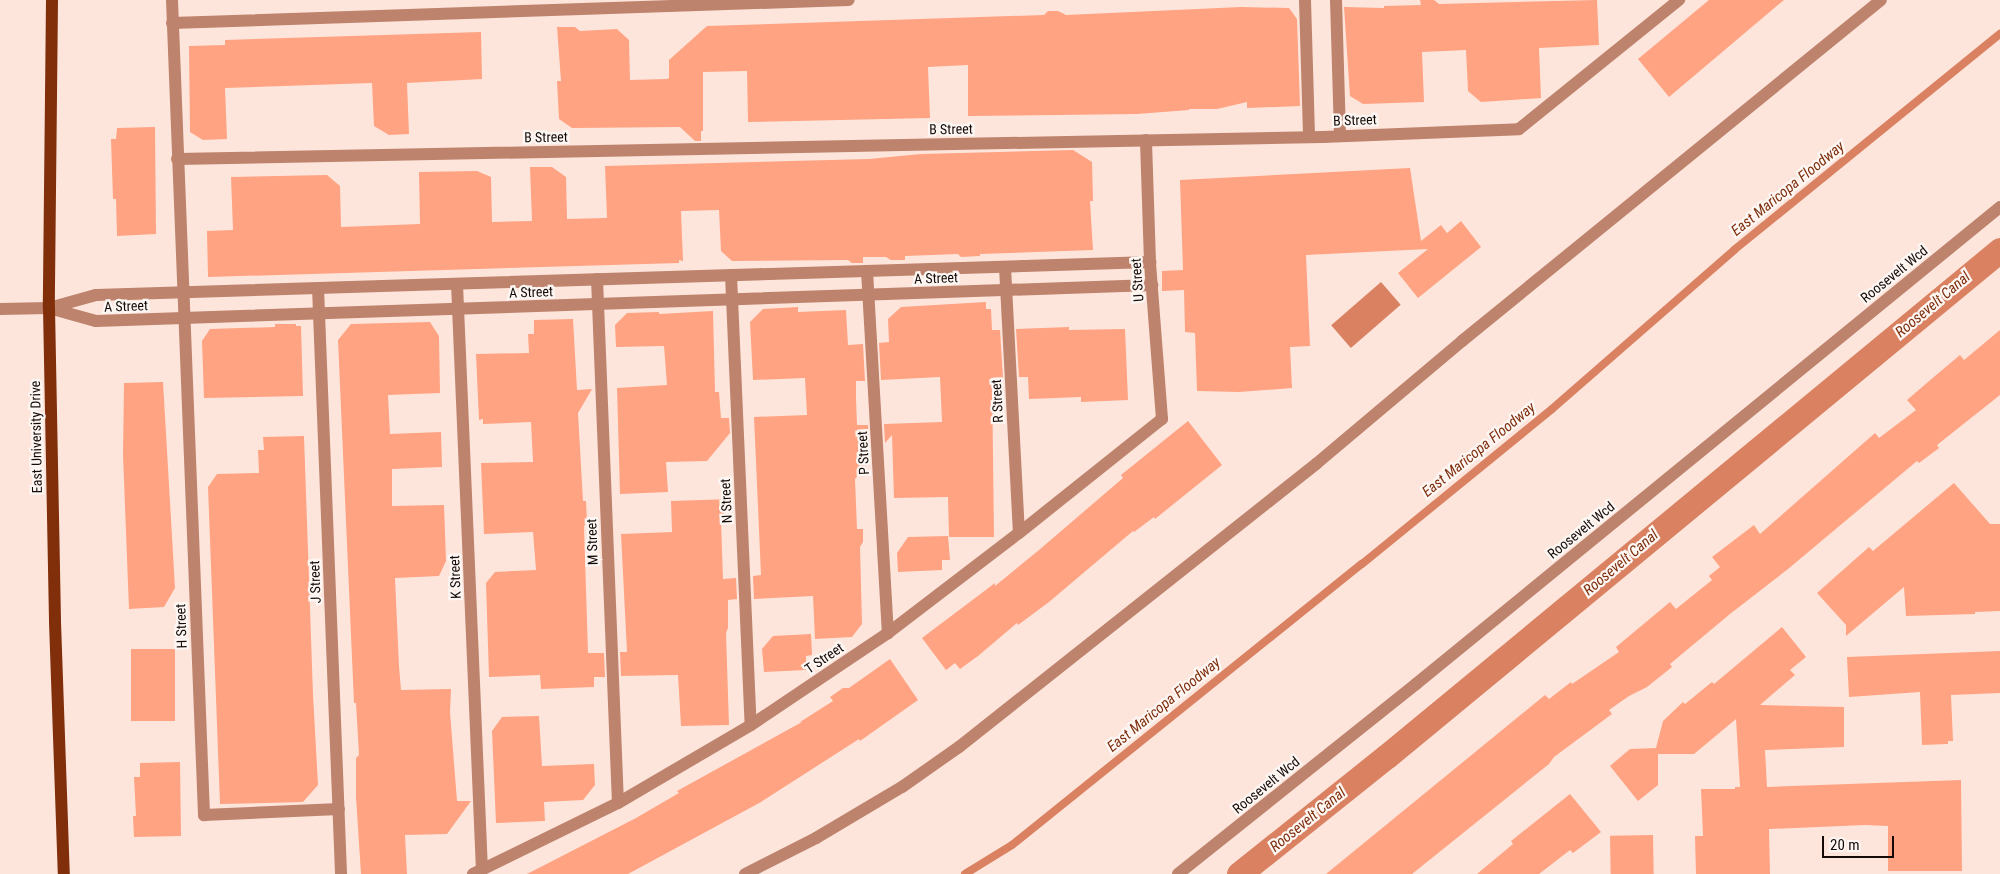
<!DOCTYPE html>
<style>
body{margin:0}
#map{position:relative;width:2000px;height:874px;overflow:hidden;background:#fee5dc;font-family:"Roboto Condensed",sans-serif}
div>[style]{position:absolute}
.water>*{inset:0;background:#d98161;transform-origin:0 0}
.stream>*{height:8px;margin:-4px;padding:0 4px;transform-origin:4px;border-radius:4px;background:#d98161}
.canal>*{height:25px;margin:-12.5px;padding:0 12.5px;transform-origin:12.5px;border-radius:12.5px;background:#d98161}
.building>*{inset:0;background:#ffa382;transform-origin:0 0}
.minor>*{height:12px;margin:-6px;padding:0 6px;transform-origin:6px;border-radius:6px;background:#be836d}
.major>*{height:12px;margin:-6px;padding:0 6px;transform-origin:6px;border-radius:6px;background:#812f0b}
span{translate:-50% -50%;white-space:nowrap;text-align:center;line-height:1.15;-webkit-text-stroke:4.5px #fdf7f4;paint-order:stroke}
.street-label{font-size:14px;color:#140a07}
.water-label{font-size:15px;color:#7e2e0c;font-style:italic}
.scale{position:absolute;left:1822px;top:836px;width:72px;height:22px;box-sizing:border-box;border:2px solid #140a07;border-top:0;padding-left:6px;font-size:15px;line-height:18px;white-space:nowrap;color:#140a07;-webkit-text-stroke:4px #fdf7f4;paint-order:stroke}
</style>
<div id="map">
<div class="water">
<div style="left:1381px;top:282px;width:30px;height:66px;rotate:49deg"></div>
</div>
<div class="stream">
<div style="left:965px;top:874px;width:55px;rotate:-31.7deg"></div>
<div style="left:1012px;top:845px;width:449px;rotate:-38.8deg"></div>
<div style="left:1362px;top:564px;width:245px;rotate:-39.2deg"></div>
<div style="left:1552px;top:409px;width:242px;rotate:-41.1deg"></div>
<div style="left:1734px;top:250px;width:343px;rotate:-39.1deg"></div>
</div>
<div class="canal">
<div style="left:1239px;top:874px;width:189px;rotate:-38.6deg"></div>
<div style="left:1387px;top:756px;width:795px;rotate:-39.54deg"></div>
</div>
<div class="building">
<div style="clip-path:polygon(1420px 0,1434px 0,1439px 4px,1597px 0,1599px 45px,1539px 48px,1541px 98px,1481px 102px,1468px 91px,1466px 50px,1422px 52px,1424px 102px,1363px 104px,1350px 96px,1344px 7px,1384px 8px,1384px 6px,1421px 5px)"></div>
<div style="clip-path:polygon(1709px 0,1784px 0,1669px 97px,1638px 59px)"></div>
<div style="clip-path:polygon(1241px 7px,1289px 8px,1297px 19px,1300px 106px,1247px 108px,1247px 102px,1217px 109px,1189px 109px,1189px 110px,1137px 114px,968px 116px,968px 65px,928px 67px,930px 118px,748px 122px,747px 71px,703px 72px,703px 131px,701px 131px,701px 141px,695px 141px,680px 127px,572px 128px,559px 119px,557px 81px,561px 81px,557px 27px,575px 27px,580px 31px,617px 29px,629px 40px,630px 80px,667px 79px,669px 78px,669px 60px,707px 26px,1044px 15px,1048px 11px,1058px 11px,1066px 15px)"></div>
<div style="clip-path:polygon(481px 32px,482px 79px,407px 83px,409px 134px,389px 135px,374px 126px,372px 83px,225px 88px,227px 139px,203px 140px,190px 132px,189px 46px,225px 45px,225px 40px)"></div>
<div style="clip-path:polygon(155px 127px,156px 234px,117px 236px,116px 199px,113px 199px,111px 139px,116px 139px,117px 128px)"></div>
<div style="clip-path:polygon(1073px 150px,1092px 162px,1093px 201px,1090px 201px,1093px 250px,980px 254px,980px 256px,961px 257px,958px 254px,905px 256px,905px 260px,891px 260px,886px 257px,863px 257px,863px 263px,852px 263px,848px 260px,732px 261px,721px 251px,719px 210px,681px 211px,683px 261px,679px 260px,679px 263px,208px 277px,207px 231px,233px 230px,231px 177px,327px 175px,340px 186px,341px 227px,420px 224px,419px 172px,477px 171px,491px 177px,492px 222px,532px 221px,530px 167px,552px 167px,566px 177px,567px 219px,607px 218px,605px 166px,869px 159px,921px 154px)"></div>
<div style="clip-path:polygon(1410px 168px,1421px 241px,1441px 225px,1447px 233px,1461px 221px,1481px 247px,1418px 298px,1398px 273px,1428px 249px,1306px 255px,1310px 346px,1290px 347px,1292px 388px,1239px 392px,1197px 391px,1195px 333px,1185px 332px,1184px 290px,1162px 291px,1162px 271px,1183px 270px,1180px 180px)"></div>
<div style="clip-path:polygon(986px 302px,986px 309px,991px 309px,992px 330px,1000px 330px,1003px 378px,992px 378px,994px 537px,949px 537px,948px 497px,894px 498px,892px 435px,885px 443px,884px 424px,942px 422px,940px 377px,881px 380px,879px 343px,889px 342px,888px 319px,901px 307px)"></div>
<div style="clip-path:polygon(798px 307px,798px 312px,846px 310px,848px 345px,863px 344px,865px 381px,856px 381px,856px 398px,857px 425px,868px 425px,870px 461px,855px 479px,857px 529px,863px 529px,863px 542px,860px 547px,862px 624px,852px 637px,815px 639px,813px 596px,754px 599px,753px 576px,761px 575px,754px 417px,807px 415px,805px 378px,753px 380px,750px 322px,763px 309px)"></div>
<div style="clip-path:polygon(713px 311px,715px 392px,719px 392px,721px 418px,729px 418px,730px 433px,707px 461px,666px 462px,668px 492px,620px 494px,617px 388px,667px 385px,664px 346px,616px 347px,615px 325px,627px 313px,659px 312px,659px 314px)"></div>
<div style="clip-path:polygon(573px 319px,577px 390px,592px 389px,578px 413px,583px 501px,586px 501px,587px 522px,584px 526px,588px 653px,604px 653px,605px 677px,594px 677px,594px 687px,541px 689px,540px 675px,489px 677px,486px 583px,495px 572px,536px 570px,533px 532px,484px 534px,481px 463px,533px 462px,531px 422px,483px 424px,483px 419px,479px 420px,476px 354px,529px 353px,528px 334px,534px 334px,534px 320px)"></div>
<div style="clip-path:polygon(430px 322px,439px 336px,440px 393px,388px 395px,390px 434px,441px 432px,442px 467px,392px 469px,392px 506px,444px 505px,446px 561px,439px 576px,395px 578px,399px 666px,401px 690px,451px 689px,450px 712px,457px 801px,471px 801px,447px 834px,405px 835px,407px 874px,361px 874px,356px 797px,356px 758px,359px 755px,356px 703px,354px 703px,338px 340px,351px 324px)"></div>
<div style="clip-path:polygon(275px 324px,296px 324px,296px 326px,301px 326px,303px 396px,204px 398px,202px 341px,210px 329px,275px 327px)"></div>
<div style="clip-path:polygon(1069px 327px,1069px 330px,1125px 329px,1128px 400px,1081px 402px,1081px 397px,1029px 399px,1028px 377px,1019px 377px,1016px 329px)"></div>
<div style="clip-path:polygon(2000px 330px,2000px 395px,1937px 445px,1939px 448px,1919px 463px,1917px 461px,1788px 569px,1730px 614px,1670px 664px,1672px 667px,1647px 687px,1629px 696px,1609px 710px,1612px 714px,1554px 757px,1549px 764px,1412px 874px,1326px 874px,1545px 695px,1549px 699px,1571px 682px,1572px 684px,1619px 652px,1616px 647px,1670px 602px,1676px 609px,1712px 580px,1709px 576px,1720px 567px,1712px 557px,1754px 525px,1760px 534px,1875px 433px,1879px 438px,1916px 410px,1907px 400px,1935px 376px,1960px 355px,1964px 360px)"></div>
<div style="clip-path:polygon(163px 382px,175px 588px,164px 607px,129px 609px,123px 455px,124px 383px)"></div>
<div style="clip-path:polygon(1188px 421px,1222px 465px,1155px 519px,1154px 517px,1134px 532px,1133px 531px,1049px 602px,1018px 625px,1017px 623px,978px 656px,960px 669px,955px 663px,946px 670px,922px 638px,995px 583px,995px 586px,1039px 550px,1123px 478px,1121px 475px)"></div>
<div style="clip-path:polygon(304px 436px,313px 695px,318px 785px,303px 802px,220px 804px,208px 487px,217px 474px,259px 473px,258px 450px,264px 450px,263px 437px)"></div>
<div style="clip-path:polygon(1954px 483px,1990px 524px,2000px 524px,2000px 611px,1975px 612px,1975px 614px,1906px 616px,1904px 587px,1846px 636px,1846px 625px,1817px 593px,1869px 547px,1873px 551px)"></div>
<div style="clip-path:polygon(733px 499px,721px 520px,723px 579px,736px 578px,737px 599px,728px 600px,728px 628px,726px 633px,729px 725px,681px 726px,678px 675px,621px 676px,620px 652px,627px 652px,621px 534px,672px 532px,671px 501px)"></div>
<div style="clip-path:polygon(948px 536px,950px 560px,942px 560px,942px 570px,898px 572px,897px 553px,908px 537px)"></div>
<div style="clip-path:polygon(1782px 627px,1806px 657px,1790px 670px,1795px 675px,1760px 705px,1844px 707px,1844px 747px,1765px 750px,1767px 787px,1961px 780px,1962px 871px,1888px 871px,1888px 826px,1865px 825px,1769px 829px,1770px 874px,1696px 874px,1695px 836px,1703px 836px,1701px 789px,1735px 789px,1735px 787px,1740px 787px,1736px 719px,1694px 754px,1658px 754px,1658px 785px,1638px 801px,1610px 766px,1630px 749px,1656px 748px,1663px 721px,1683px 702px,1685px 704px,1712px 682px,1714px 684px)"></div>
<div style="clip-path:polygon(811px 634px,812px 655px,806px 656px,806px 670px,764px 672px,762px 649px,773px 636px)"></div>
<div style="left:175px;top:649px;width:72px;height:44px;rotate:90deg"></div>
<div style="clip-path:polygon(2000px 651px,2000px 693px,1951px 695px,1953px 741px,1948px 741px,1948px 744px,1922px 745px,1920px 692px,1849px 697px,1847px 657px)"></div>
<div style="clip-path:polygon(890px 659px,918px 700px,860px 741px,859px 739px,761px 802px,628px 874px,527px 874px,636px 818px,679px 793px,677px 791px,802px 722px,800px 722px,833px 701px,830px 697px,843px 688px,849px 688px)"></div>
<div style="clip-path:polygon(539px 716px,542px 766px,594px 764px,595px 785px,583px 800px,544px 802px,545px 821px,496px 823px,492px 731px,502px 717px)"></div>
<div style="clip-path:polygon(180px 762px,181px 836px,134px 837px,133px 816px,136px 816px,134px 777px,140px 777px,140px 763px)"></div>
<div style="clip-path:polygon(1570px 794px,1601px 832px,1573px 853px,1570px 850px,1539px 874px,1477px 874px,1513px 844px,1511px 841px)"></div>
<div style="left:1653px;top:835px;width:39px;height:43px;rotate:89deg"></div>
</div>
<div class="minor">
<div style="left:172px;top:0;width:816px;rotate:87.75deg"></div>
<div style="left:204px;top:815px;width:135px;rotate:-2.5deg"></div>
<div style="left:1305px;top:0;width:137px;rotate:88.3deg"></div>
<div style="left:1336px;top:0;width:136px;rotate:88.3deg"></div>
<div style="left:172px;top:23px;width:677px;rotate:-1.95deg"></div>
<div style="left:177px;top:159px;width:1146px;rotate:-1.1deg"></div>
<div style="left:1323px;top:137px;width:196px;rotate:-2.3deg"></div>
<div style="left:1519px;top:129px;width:206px;rotate:-38.9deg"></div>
<div style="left:1005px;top:267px;width:266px;rotate:87deg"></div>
<div style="left:867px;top:271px;width:363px;rotate:86.7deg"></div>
<div style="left:731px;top:275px;width:450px;rotate:87.5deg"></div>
<div style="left:597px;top:279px;width:524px;rotate:87.71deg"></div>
<div style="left:457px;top:284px;width:587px;rotate:87.56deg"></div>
<div style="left:318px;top:288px;width:586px;rotate:87.75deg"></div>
<div style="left:49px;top:308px;width:49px;rotate:15.5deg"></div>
<div style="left:96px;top:321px;width:1057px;rotate:-1.95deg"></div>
<div style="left:0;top:309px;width:49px;rotate:-1.2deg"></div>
<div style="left:49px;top:308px;width:49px;rotate:-15.5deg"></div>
<div style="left:96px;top:295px;width:1055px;rotate:-1.79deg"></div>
<div style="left:473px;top:874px;width:161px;rotate:-26.1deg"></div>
<div style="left:618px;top:803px;width:154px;rotate:-30.4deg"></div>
<div style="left:751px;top:725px;width:165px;rotate:-33.9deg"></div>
<div style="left:888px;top:633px;width:165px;rotate:-37.4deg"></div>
<div style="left:1019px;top:533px;width:183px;rotate:-38.6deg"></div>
<div style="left:1162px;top:419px;width:157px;rotate:-94.4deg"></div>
<div style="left:1150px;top:262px;width:122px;rotate:-91.9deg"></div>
<div style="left:745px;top:874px;width:80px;rotate:-26.9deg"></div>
<div style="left:816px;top:838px;width:100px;rotate:-30.7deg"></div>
<div style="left:902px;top:787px;width:70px;rotate:-35.1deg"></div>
<div style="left:959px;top:747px;width:456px;rotate:-38.4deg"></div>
<div style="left:1316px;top:464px;width:191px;rotate:-40.1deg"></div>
<div style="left:1462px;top:341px;width:540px;rotate:-39.14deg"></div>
<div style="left:1178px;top:874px;width:305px;rotate:-38.6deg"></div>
<div style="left:1416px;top:684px;width:754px;rotate:-39.24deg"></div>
</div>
<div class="major">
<div style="left:52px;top:0;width:308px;rotate:90.6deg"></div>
<div style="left:49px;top:308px;width:314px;rotate:88.9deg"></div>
<div style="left:55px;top:622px;width:252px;rotate:88deg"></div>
</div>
<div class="street-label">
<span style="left:1355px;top:120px;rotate:-2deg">B Street</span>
<span style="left:951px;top:129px;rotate:-1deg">B Street</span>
<span style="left:546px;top:137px;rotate:-1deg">B Street</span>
<span style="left:1894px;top:274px;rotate:-39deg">Roosevelt Wcd</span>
<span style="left:936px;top:278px;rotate:-2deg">A Street</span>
<span style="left:1137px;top:280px;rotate:-94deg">U Street</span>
<span style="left:531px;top:292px;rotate:-2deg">A Street</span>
<span style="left:126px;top:306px;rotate:-2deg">A Street</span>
<span style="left:997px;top:401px;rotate:-93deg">R Street</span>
<span style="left:36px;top:437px;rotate:-91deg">East University Drive</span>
<span style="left:863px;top:453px;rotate:-93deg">P Street</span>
<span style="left:726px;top:501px;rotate:-93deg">N Street</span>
<span style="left:1581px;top:530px;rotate:-39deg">Roosevelt Wcd</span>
<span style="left:592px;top:542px;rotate:-92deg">M Street</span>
<span style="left:455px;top:577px;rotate:-92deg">K Street</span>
<span style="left:315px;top:582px;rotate:-92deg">J Street</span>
<span style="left:181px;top:626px;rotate:-92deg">H Street</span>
<span style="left:824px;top:658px;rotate:-34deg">T Street</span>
<span style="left:1266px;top:785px;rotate:-39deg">Roosevelt Wcd</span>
</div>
<div class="water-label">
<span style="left:1788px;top:189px;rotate:-39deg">East Maricopa Floodway</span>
<span style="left:1933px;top:305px;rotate:-40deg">Roosevelt Canal</span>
<span style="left:1479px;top:450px;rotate:-39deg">East Maricopa Floodway</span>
<span style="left:1621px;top:563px;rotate:-40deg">Roosevelt Canal</span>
<span style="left:1164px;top:705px;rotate:-39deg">East Maricopa Floodway</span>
<span style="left:1308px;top:820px;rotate:-39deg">Roosevelt Canal</span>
</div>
<div class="scale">20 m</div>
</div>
